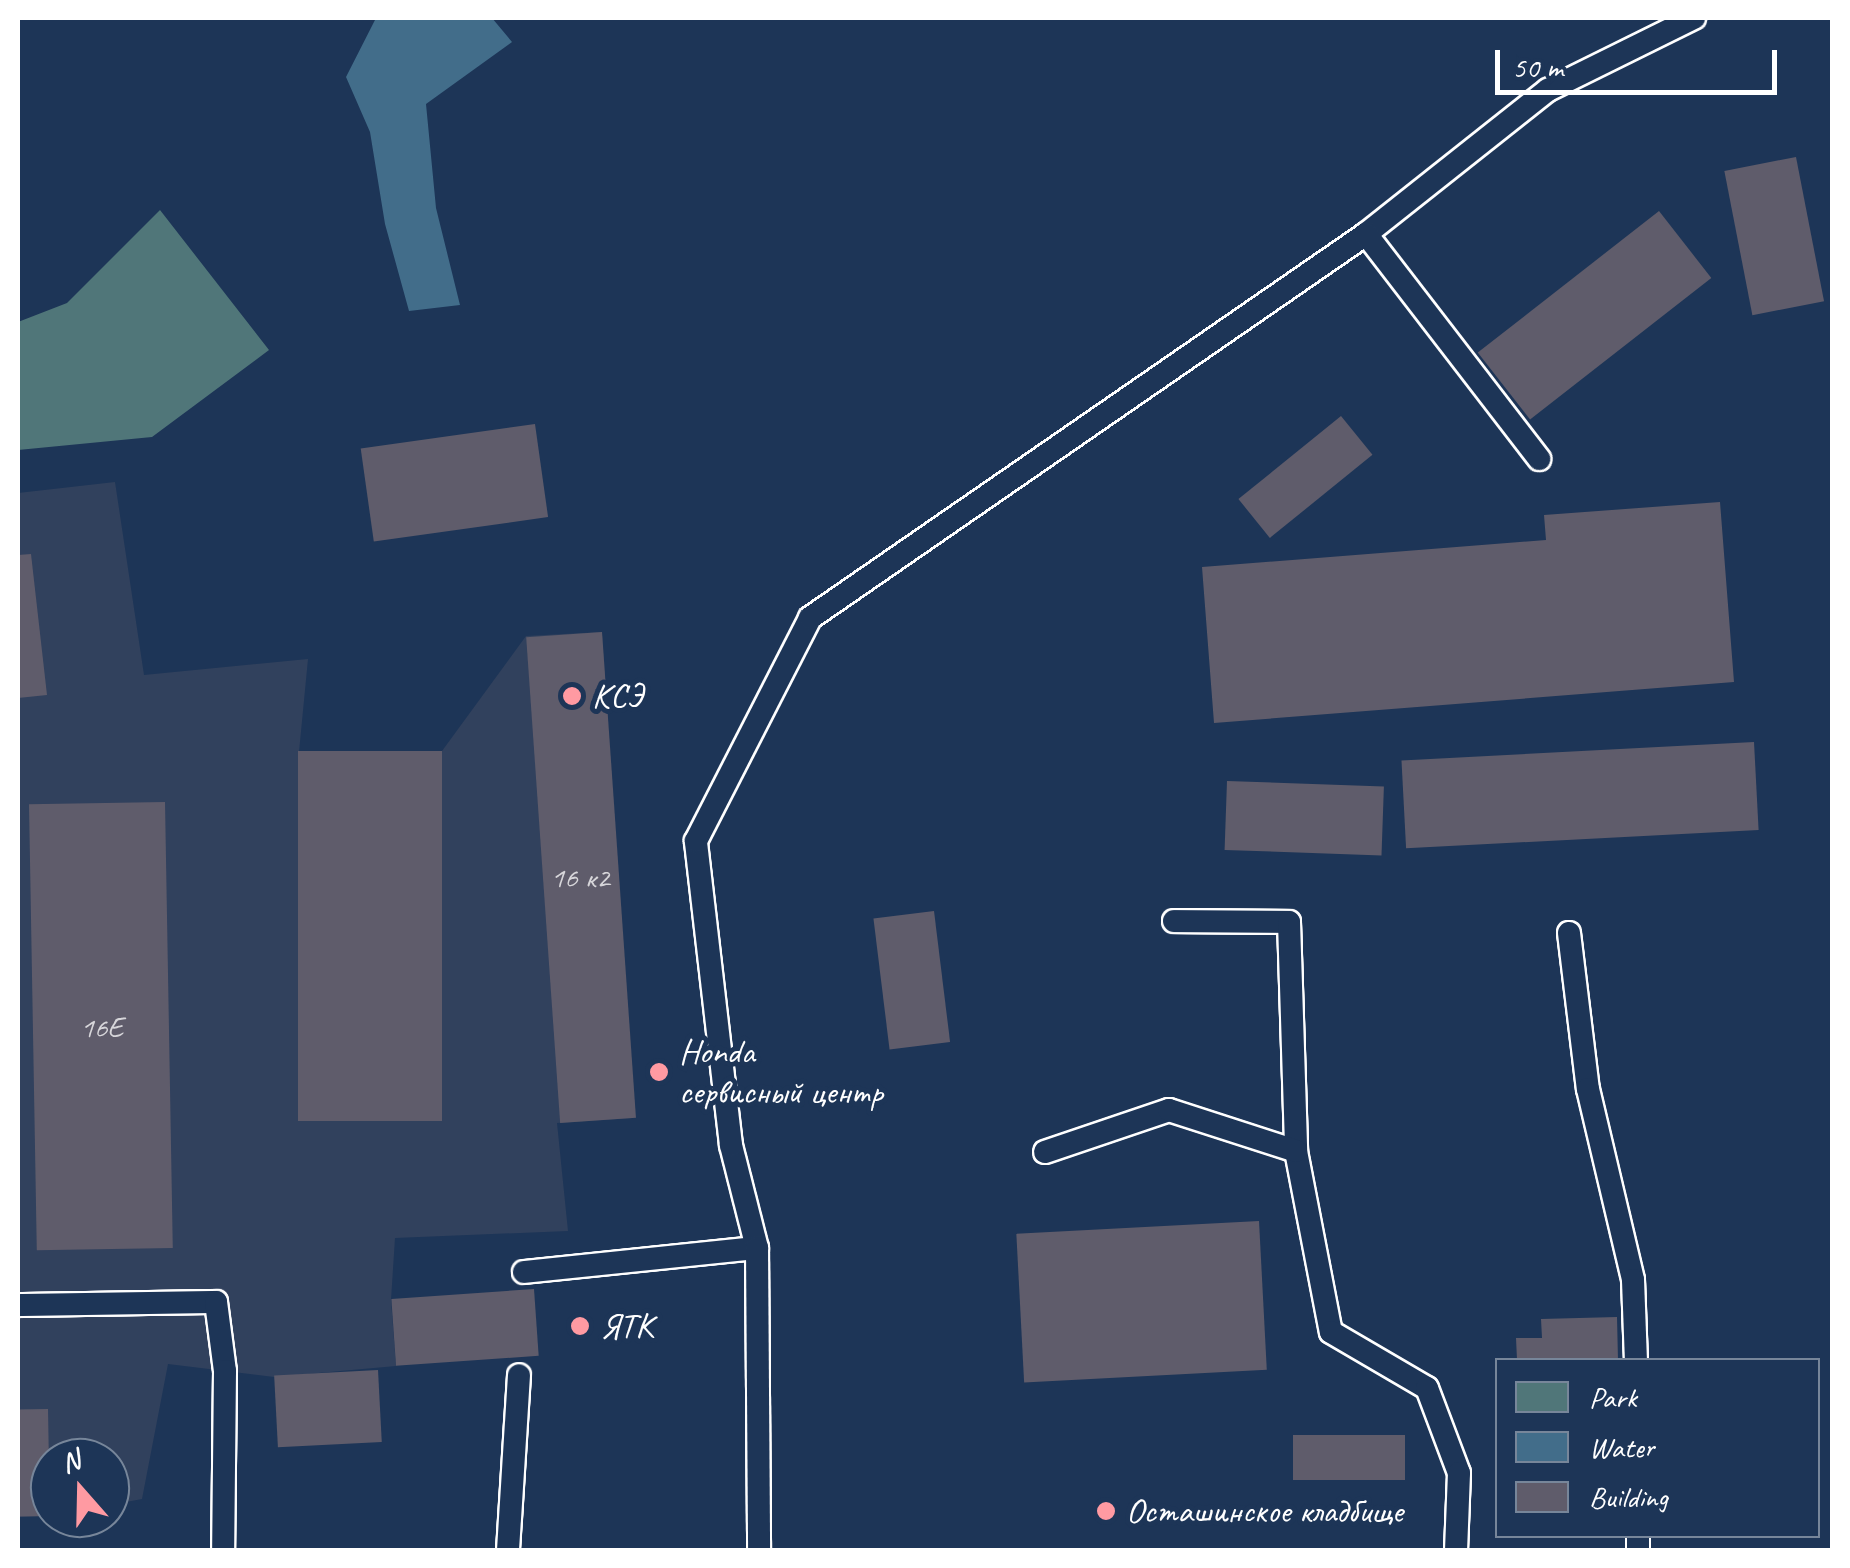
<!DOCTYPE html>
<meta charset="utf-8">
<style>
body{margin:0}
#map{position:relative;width:1850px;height:1568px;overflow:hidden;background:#1d3557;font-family:Caveat,sans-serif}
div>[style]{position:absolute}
.built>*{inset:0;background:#31415d}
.green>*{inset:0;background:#507679}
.water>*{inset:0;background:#426d8a}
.building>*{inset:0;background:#5f5c6b;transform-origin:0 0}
.roads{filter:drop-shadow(2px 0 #fff) drop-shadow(-2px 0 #fff) drop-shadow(0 2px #fff) drop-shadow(0 -2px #fff)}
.lane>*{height:22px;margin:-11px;padding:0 11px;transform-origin:11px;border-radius:11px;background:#1d3557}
.dots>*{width:28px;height:28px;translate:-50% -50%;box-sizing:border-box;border:5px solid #1d3557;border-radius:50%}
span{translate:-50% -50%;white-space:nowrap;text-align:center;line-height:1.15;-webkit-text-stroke:10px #1d3557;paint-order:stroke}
.number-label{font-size:30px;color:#d7d6da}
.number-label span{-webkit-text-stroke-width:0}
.poi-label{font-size:35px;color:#fff}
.left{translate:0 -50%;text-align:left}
.frame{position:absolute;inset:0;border:20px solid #fff;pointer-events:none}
.legend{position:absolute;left:1495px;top:1358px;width:325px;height:180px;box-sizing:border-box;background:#1d3557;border:2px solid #77869a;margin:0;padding:12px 18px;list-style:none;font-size:30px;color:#fff}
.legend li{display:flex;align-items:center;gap:20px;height:50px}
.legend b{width:50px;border:2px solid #77869a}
.north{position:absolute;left:30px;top:1438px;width:100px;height:100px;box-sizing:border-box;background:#1d3557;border:2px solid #77869a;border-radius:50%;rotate:340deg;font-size:28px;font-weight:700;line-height:40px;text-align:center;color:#fff}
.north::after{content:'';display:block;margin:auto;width:35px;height:45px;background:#ff9aa2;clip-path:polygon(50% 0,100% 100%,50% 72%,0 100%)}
.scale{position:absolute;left:1495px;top:50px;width:282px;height:45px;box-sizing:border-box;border:5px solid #fff;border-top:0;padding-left:12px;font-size:30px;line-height:35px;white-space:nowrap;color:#fff;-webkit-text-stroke:8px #1d3557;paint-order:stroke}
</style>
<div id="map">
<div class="built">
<div style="clip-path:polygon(115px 482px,144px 675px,308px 659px,299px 752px,442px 751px,526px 636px,602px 632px,633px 1118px,557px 1123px,568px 1231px,395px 1238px,391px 1300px,396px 1366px,274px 1377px,168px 1364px,142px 1499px,110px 1505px,110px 1458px,50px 1458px,50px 1516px,18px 1517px,18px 493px)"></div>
</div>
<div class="green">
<div style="clip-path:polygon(160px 210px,269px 350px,152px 437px,18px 450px,18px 322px,67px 303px)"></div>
</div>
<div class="water">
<div style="clip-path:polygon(376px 18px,492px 18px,512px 42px,426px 104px,436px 208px,460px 305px,409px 311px,385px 224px,370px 132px,346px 77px)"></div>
</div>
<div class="building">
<div style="left:1796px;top:157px;width:147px;height:73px;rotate:79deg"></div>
<div style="left:1659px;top:211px;width:85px;height:230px;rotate:52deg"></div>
<div style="left:1341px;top:416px;width:50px;height:132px;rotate:51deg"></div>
<div style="left:535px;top:424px;width:94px;height:176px;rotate:82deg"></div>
<div style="clip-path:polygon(1720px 502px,1734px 682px,1214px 723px,1202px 567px,1546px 540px,1544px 515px)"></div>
<div style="clip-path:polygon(31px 554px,47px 695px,18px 698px,18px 555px)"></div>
<div style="left:602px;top:632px;width:487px;height:76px;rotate:86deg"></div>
<div style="left:1754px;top:742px;width:88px;height:353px;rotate:87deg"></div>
<div style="left:442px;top:751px;width:370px;height:144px;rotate:90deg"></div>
<div style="left:1227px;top:781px;width:157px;height:69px;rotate:2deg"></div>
<div style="left:165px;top:802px;width:446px;height:136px;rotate:89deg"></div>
<div style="left:934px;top:911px;width:132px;height:61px;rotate:83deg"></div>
<div style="left:1259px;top:1221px;width:149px;height:243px;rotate:87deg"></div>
<div style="left:534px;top:1289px;width:67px;height:143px;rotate:86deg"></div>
<div style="clip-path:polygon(1617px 1317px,1618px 1360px,1517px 1360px,1516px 1338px,1542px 1338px,1541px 1319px)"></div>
<div style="left:378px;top:1370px;width:72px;height:104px;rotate:87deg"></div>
<div style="left:48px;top:1409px;width:107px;height:30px;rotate:89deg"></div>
<div style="left:1405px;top:1435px;width:45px;height:112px;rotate:90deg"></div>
</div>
<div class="roads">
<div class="lane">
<div style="left:1366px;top:234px;width:232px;rotate:-38.4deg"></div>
<div style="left:1548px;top:90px;width:163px;rotate:-26.3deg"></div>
<div style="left:1174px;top:921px;width:115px;rotate:0.5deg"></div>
<div style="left:1289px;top:922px;width:229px;rotate:88.2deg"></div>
<div style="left:1296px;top:1151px;width:184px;rotate:79.1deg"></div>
<div style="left:1331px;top:1332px;width:111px;rotate:30.3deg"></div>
<div style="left:1427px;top:1388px;width:91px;rotate:69.4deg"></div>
<div style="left:1459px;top:1473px;width:77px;rotate:92.2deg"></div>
<div style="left:1569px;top:933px;width:157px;rotate:83.1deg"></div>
<div style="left:1588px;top:1089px;width:196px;rotate:76.7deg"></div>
<div style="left:1633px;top:1280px;width:80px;rotate:87.9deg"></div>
<div style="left:1045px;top:1152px;width:131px;rotate:-18.7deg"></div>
<div style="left:1169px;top:1110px;width:133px;rotate:17.9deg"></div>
<div style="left:757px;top:1248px;width:106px;rotate:-104.2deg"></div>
<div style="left:731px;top:1145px;width:306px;rotate:-96.6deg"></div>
<div style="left:696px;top:841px;width:250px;rotate:-62.9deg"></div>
<div style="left:810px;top:618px;width:676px;rotate:-34.63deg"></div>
<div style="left:1366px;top:234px;width:284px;rotate:52.4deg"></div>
<div style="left:524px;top:1272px;width:234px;rotate:-5.9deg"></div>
<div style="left:757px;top:1248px;width:302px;rotate:89.6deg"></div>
<div style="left:18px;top:1305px;width:198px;rotate:-0.9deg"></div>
<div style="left:216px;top:1302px;width:70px;rotate:82.6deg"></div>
<div style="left:225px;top:1371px;width:179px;rotate:90.6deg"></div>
<div style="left:508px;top:1550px;width:175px;rotate:-86.4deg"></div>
<div style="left:1638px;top:1550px;width:14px;rotate:-90deg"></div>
</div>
</div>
<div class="dots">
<div style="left:572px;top:696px;background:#ff9aa2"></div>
<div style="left:659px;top:1072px;background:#ff9aa2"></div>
<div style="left:580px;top:1326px;background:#ff9aa2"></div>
<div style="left:1106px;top:1511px;background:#ff9aa2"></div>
</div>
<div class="number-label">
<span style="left:580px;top:877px">16 к2</span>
<span style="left:102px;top:1027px">16Е</span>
</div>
<div class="poi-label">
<span class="left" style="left:592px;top:696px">КСЭ</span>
<span class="left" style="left:679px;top:1072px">Honda<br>сервисный центр</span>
<span class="left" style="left:600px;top:1326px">ЯТК</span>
<span class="left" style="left:1126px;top:1511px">Осташинское кладбище</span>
</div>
<div class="frame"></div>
<ul class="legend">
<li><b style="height:28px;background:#507679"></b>Park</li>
<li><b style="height:28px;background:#426d8a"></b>Water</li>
<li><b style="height:28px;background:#5f5c6b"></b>Building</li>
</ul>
<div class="north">N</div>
<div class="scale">50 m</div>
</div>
